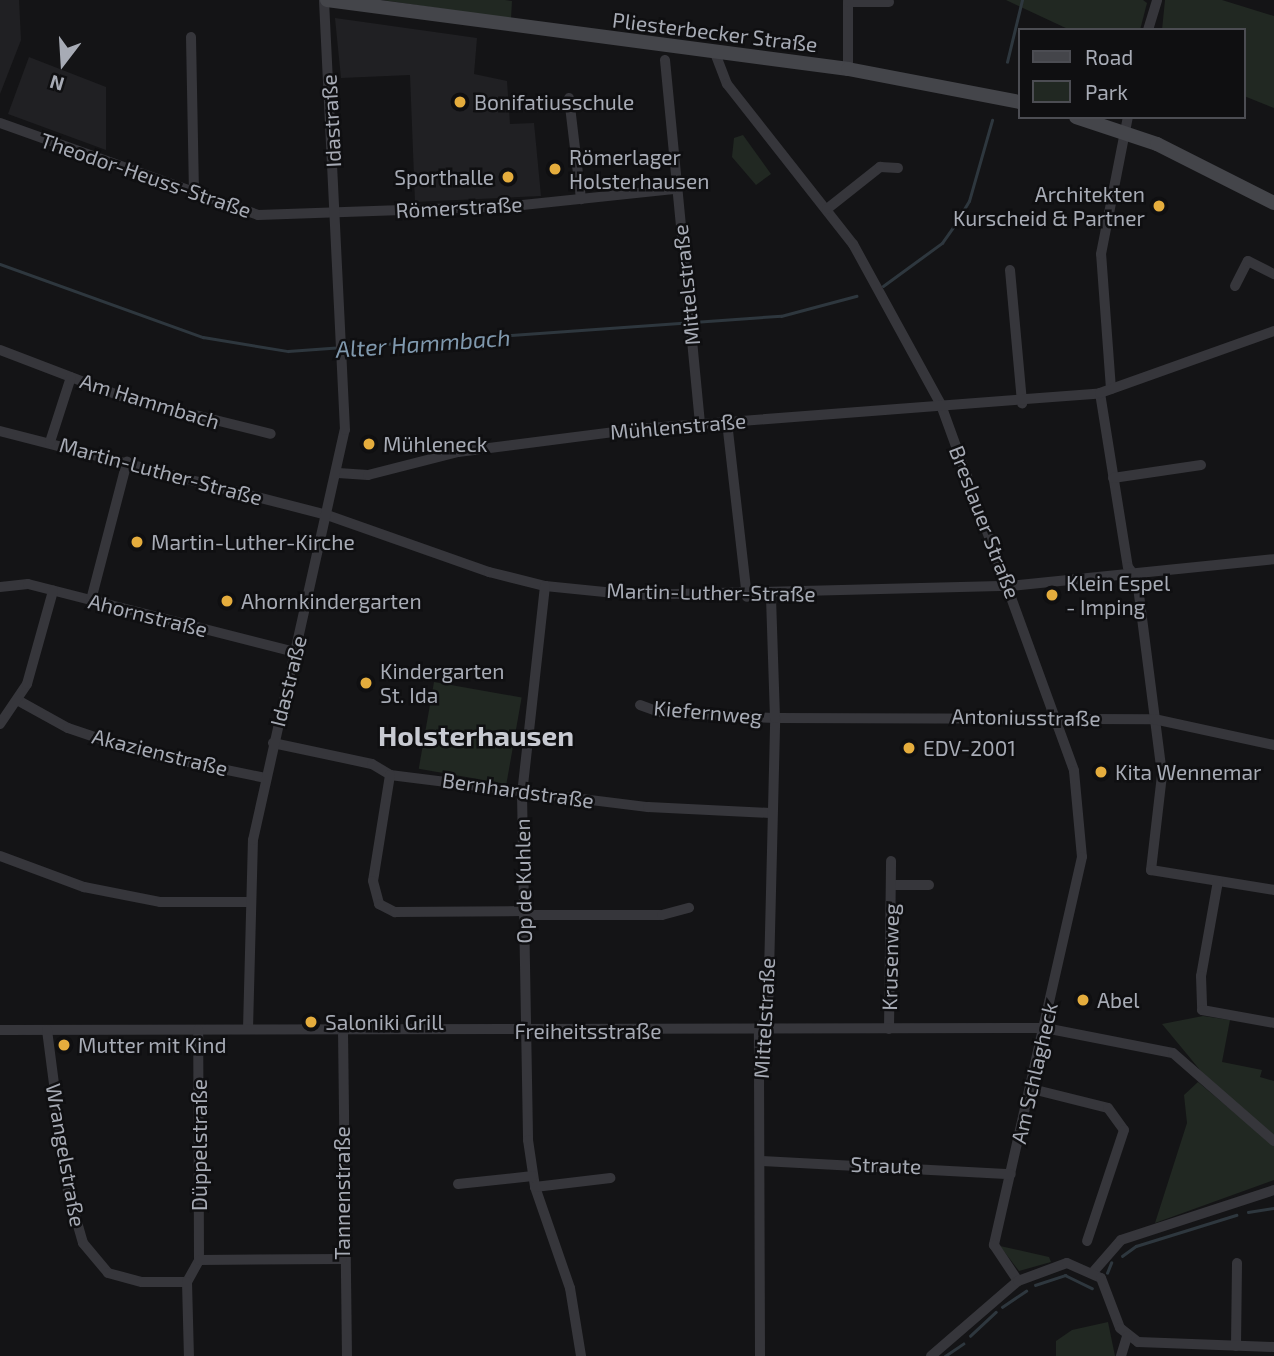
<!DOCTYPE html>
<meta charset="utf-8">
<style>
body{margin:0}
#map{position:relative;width:1274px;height:1356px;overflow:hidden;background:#141416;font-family:"Exo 2",sans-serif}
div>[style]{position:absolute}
.built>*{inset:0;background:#202023}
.green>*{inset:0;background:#212822;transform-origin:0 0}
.stream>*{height:2.5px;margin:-1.25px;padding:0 1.25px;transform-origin:1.25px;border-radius:1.25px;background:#2e373e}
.minor>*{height:10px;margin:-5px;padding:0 5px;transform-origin:5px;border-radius:5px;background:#36363b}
.secondary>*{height:14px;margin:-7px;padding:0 7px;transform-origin:7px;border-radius:7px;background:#44454a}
.dots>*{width:19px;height:19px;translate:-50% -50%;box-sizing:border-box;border:4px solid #0f0f11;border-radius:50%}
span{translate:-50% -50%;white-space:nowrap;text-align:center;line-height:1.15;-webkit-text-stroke:5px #0f0f11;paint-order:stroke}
.street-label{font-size:21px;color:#a7abb5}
.poi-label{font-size:21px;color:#a7abb5}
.left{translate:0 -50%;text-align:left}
.right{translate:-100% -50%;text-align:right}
.water-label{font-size:23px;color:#8099ae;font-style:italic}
.district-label{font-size:28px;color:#c8cad2;font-weight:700}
.legend{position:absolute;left:1018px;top:28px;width:228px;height:91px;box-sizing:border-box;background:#0f0f11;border:2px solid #4c4d53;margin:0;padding:9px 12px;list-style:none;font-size:21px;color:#a7abb5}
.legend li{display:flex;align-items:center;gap:14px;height:35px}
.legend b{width:35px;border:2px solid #4c4d53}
.north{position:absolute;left:28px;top:28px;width:70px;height:70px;-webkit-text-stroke:5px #0f0f11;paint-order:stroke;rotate:197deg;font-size:19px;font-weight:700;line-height:28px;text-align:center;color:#a7abb5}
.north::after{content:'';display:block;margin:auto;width:24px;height:32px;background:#a7abb5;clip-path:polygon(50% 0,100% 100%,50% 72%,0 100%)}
</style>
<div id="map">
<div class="built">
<div style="clip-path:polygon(0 0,19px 0,21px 40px,0 94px)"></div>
<div style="clip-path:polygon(335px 18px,477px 38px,474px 74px,507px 81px,510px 124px,534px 123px,541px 196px,415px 202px,410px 75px,341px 78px)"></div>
<div style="clip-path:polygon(29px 57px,106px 87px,106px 150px,8px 114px)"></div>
</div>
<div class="green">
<div style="clip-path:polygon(382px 0,505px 0,512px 1px,511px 19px)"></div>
<div style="clip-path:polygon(1006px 0,1143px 0,1147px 3px,1140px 30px,1070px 30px)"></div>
<div style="clip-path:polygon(1165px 0,1222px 0,1274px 16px,1274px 108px,1244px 96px,1244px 30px,1162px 30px)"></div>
<div style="clip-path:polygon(743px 135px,771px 174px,756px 185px,732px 157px,734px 138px)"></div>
<div style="left:434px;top:682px;width:89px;height:88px;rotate:10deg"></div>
<div style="clip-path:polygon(1203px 1016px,1230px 1020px,1222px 1062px,1262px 1070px,1260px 1077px,1274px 1081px,1274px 1135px,1205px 1076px,1162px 1024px)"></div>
<div style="clip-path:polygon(1198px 1082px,1274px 1146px,1274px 1180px,1155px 1223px,1187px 1123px,1184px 1095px)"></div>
<div style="clip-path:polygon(1000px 1246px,1049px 1257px,1051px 1262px,1019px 1271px)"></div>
<div style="clip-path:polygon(1108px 1322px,1115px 1356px,1056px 1356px,1056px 1341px,1072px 1330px)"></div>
</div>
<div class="stream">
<div style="left:1007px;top:62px;width:64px;rotate:-76.4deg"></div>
<div style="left:0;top:264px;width:216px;rotate:19.8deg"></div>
<div style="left:203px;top:337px;width:86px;rotate:9.4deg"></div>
<div style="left:288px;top:351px;width:494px;rotate:-4.1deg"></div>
<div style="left:781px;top:316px;width:78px;rotate:-14.9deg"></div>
<div style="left:883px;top:286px;width:73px;rotate:-36.1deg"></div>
<div style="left:942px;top:243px;width:21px;rotate:-55deg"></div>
<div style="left:954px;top:226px;width:29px;rotate:-59deg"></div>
<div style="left:969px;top:201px;width:84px;rotate:-74.1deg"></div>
<div style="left:1248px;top:1212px;width:26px;rotate:-9deg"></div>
<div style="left:1122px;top:1256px;width:17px;rotate:-36deg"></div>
<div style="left:1136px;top:1246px;width:105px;rotate:-17.2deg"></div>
<div style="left:1107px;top:1273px;width:11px;rotate:-68deg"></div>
<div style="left:1035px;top:1285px;width:32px;rotate:-18deg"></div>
<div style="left:1065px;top:1275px;width:30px;rotate:26deg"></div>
<div style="left:1002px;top:1307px;width:29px;rotate:-34deg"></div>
<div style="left:970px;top:1336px;width:35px;rotate:-43deg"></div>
<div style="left:945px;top:1356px;width:22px;rotate:-34deg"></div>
</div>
<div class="minor">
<div style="left:1148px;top:30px;width:31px;rotate:-73deg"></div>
<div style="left:191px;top:37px;width:157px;rotate:88.9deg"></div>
<div style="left:715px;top:53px;width:33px;rotate:69deg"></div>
<div style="left:727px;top:84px;width:204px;rotate:51.8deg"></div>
<div style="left:853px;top:244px;width:183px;rotate:61.3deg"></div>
<div style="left:941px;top:405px;width:389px;rotate:70deg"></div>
<div style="left:1074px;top:771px;width:86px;rotate:84.7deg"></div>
<div style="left:1082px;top:857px;width:398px;rotate:102.8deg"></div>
<div style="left:994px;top:1245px;width:43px;rotate:56.3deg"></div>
<div style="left:665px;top:60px;width:367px;rotate:84.5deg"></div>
<div style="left:848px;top:69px;width:67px;rotate:-90deg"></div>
<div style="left:848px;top:2px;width:41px"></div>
<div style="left:569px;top:98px;width:102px;rotate:83.2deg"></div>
<div style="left:0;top:123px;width:274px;rotate:19.6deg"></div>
<div style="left:258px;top:215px;width:255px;rotate:-2deg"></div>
<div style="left:513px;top:206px;width:164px;rotate:-6deg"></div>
<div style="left:827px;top:209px;width:68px;rotate:-38.4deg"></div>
<div style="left:880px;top:167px;width:18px;rotate:3deg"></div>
<div style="left:1010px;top:270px;width:134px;rotate:84.8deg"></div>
<div style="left:1235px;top:286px;width:28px;rotate:-63deg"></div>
<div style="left:1248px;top:261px;width:29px;rotate:27deg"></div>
<div style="left:0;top:350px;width:135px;rotate:20.9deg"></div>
<div style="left:126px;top:398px;width:149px;rotate:13.9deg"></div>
<div style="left:1111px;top:389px;width:135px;rotate:-94.2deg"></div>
<div style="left:1101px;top:254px;width:140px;rotate:-78.9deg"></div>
<div style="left:1100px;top:393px;width:176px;rotate:80.9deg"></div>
<div style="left:1128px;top:567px;width:15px;rotate:53deg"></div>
<div style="left:1137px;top:579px;width:198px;rotate:82.7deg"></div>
<div style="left:1162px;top:775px;width:96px;rotate:96.6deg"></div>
<div style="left:1151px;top:870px;width:125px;rotate:9.2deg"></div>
<div style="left:727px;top:422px;width:176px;rotate:83.5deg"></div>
<div style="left:0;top:431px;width:338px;rotate:14.4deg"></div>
<div style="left:327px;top:515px;width:172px;rotate:19.4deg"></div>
<div style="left:489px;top:572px;width:58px;rotate:14deg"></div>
<div style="left:545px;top:586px;width:90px;rotate:5.7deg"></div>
<div style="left:635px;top:595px;width:375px;rotate:-1.4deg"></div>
<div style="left:1010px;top:586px;width:265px;rotate:-5.8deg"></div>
<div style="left:50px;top:442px;width:68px;rotate:-72.1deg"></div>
<div style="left:338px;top:473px;width:30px;rotate:4deg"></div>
<div style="left:368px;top:475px;width:93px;rotate:-14.3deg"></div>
<div style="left:458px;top:452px;width:180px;rotate:-7.3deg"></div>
<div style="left:637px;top:429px;width:464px;rotate:-4.4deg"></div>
<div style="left:1100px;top:393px;width:185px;rotate:-19.6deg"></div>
<div style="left:1113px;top:478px;width:89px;rotate:-8.4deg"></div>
<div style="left:545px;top:586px;width:208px;rotate:96.3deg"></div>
<div style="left:522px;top:793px;width:347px;rotate:89deg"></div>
<div style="left:528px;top:1140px;width:48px;rotate:81.5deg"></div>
<div style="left:535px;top:1187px;width:107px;rotate:70.9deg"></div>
<div style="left:570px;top:1288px;width:69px;rotate:80.8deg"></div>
<div style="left:0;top:587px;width:28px;rotate:-6deg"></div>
<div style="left:28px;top:584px;width:276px;rotate:14.3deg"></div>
<div style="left:91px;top:600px;width:143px;rotate:-75.4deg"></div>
<div style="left:19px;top:701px;width:56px;rotate:28.9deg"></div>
<div style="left:68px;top:728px;width:75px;rotate:18.7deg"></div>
<div style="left:139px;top:752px;width:130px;rotate:11.6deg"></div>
<div style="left:640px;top:705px;width:20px;rotate:20deg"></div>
<div style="left:659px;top:712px;width:116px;rotate:3deg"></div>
<div style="left:775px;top:718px;width:379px;rotate:0.2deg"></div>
<div style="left:1154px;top:719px;width:123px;rotate:12.2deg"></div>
<div style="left:0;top:724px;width:48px;rotate:-56deg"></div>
<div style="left:27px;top:684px;width:97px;rotate:-74.4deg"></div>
<div style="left:273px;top:743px;width:101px;rotate:12deg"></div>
<div style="left:372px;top:764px;width:21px;rotate:31deg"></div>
<div style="left:390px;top:775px;width:260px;rotate:7.1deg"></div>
<div style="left:648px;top:807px;width:122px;rotate:2.8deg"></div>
<div style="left:390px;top:775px;width:107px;rotate:99.1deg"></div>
<div style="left:373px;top:881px;width:24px;rotate:75deg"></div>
<div style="left:379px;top:904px;width:18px;rotate:27deg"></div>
<div style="left:395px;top:912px;width:129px;rotate:-0.4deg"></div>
<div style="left:0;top:856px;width:90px;rotate:20.3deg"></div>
<div style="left:84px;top:887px;width:77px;rotate:11.2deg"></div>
<div style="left:160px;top:902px;width:87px"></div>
<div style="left:1218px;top:881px;width:97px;rotate:100.1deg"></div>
<div style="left:1201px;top:976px;width:34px;rotate:88deg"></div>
<div style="left:1202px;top:1010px;width:73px;rotate:10.2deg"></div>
<div style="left:891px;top:885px;width:38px"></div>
<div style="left:524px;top:915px;width:138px"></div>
<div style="left:662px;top:915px;width:28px;rotate:-15deg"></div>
<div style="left:248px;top:1029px;width:189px;rotate:-88.5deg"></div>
<div style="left:253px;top:840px;width:420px;rotate:-77.4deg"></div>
<div style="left:345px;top:430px;width:431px;rotate:-92.8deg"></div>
<div style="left:889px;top:1029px;width:168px;rotate:-89.3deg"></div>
<div style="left:0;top:1030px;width:1045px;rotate:-0.11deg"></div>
<div style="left:1045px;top:1028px;width:130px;rotate:11.1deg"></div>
<div style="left:1173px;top:1053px;width:134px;rotate:41.1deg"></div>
<div style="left:47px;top:1030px;width:162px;rotate:82.6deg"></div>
<div style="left:68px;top:1191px;width:54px;rotate:73.9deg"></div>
<div style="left:83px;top:1243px;width:39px;rotate:50deg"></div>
<div style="left:108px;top:1273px;width:35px;rotate:15deg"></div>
<div style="left:142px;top:1282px;width:45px"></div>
<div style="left:187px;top:1282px;width:25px;rotate:-61deg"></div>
<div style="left:199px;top:1260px;width:230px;rotate:-90.2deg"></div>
<div style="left:343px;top:1030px;width:326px;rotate:89.3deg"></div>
<div style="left:1032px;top:1089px;width:78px;rotate:14deg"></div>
<div style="left:1108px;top:1108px;width:27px;rotate:54deg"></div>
<div style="left:1124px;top:1130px;width:117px;rotate:108.4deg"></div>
<div style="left:760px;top:1161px;width:251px;rotate:3deg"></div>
<div style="left:458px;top:1184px;width:75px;rotate:-6.1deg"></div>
<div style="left:535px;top:1187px;width:76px;rotate:-6.8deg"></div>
<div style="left:199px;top:1260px;width:143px;rotate:-0.4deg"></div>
<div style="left:1094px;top:1271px;width:41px;rotate:-48.9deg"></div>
<div style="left:1121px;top:1240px;width:161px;rotate:-18.1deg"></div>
<div style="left:187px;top:1282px;width:74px;rotate:88.5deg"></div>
<div style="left:1236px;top:1346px;width:83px;rotate:-89.3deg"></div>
<div style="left:760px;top:1356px;width:325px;rotate:-90.2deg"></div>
<div style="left:759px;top:1031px;width:19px;rotate:-62deg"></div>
<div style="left:768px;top:1014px;width:296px;rotate:-88.6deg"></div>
<div style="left:775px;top:718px;width:122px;rotate:-91.9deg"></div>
<div style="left:931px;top:1356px;width:115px;rotate:-40.8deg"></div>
<div style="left:1018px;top:1281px;width:52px;rotate:-20.2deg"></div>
<div style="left:1067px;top:1263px;width:37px;rotate:24deg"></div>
<div style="left:1101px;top:1278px;width:53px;rotate:69.2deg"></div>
<div style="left:1120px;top:1328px;width:23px;rotate:38deg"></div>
<div style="left:1138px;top:1342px;width:136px;rotate:2.1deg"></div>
<div style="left:1121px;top:1356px;width:21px;rotate:-73deg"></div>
</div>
<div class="secondary">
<div style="left:327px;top:0;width:526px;rotate:7.54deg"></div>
<div style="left:848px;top:69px;width:175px;rotate:10.9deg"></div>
<div style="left:1076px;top:117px;width:85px;rotate:18.4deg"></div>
<div style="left:1157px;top:144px;width:131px;rotate:26.8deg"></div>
</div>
<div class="dots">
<div style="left:460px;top:102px;background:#e5ad3d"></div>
<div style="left:555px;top:169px;background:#e5ad3d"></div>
<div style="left:508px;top:177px;background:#e5ad3d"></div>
<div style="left:1159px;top:206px;background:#e5ad3d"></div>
<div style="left:369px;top:444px;background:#e5ad3d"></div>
<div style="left:137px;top:542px;background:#e5ad3d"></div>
<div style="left:1052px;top:595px;background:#e5ad3d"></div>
<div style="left:227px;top:601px;background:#e5ad3d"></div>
<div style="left:366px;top:683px;background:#e5ad3d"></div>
<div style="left:909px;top:748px;background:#e5ad3d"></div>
<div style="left:1101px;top:772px;background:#e5ad3d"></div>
<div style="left:1083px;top:1000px;background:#e5ad3d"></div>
<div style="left:311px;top:1022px;background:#e5ad3d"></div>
<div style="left:64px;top:1045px;background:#e5ad3d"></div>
</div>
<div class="street-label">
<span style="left:715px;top:32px;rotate:7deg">Pliesterbecker Straße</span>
<span style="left:331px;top:121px;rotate:-93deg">Idastraße</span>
<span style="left:146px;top:175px;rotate:19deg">Theodor-Heuss-Straße</span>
<span style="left:459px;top:207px;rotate:-3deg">Römerstraße</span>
<span style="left:686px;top:285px;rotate:-96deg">Mittelstraße</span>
<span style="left:150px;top:401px;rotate:17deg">Am Hammbach</span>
<span style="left:678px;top:426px;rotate:-5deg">Mühlenstraße</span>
<span style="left:161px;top:471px;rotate:15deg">Martin-Luther-Straße</span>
<span style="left:985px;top:522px;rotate:69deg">Breslauer Straße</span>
<span style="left:711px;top:592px;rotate:1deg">Martin-Luther-Straße</span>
<span style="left:148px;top:615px;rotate:14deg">Ahornstraße</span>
<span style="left:288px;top:681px;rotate:-76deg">Idastraße</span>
<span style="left:708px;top:712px;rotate:5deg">Kiefernweg</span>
<span style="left:1026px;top:717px;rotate:1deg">Antoniusstraße</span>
<span style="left:160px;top:752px;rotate:14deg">Akazienstraße</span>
<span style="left:518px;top:790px;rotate:8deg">Bernhardstraße</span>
<span style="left:523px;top:881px;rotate:-91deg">Op de Kuhlen</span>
<span style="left:890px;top:957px;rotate:-89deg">Krusenweg</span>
<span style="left:764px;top:1018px;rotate:-87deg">Mittelstraße</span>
<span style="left:588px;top:1031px">Freiheitsstraße</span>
<span style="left:1034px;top:1073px;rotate:-77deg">Am Schlagheck</span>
<span style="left:199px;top:1145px;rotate:-90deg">Düppelstraße</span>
<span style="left:66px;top:1155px;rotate:80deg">Wrangelstraße</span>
<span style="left:886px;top:1165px;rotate:2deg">Straute</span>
<span style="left:342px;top:1193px;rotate:-90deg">Tannenstraße</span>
</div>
<div class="poi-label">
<span class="left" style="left:474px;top:102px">Bonifatiusschule</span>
<span class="left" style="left:569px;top:169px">Römerlager<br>Holsterhausen</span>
<span class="right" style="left:494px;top:177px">Sporthalle</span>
<span class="right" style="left:1145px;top:206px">Architekten<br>Kurscheid &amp; Partner</span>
<span class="left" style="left:383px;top:444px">Mühleneck</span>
<span class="left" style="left:151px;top:542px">Martin-Luther-Kirche</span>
<span class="left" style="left:1066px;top:595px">Klein Espel<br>- Imping</span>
<span class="left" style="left:241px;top:601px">Ahornkindergarten</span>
<span class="left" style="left:380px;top:683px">Kindergarten<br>St. Ida</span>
<span class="left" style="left:923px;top:748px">EDV-2001</span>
<span class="left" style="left:1115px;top:772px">Kita Wennemar</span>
<span class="left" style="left:1097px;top:1000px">Abel</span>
<span class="left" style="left:325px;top:1022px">Saloniki Grill</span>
<span class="left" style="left:78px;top:1045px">Mutter mit Kind</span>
</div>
<div class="water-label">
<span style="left:423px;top:343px;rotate:-4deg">Alter Hammbach</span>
</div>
<div class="district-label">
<span style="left:476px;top:735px">Holsterhausen</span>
</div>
<ul class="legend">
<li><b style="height:9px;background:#44454a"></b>Road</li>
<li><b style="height:19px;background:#212822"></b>Park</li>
</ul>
<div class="north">N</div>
</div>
